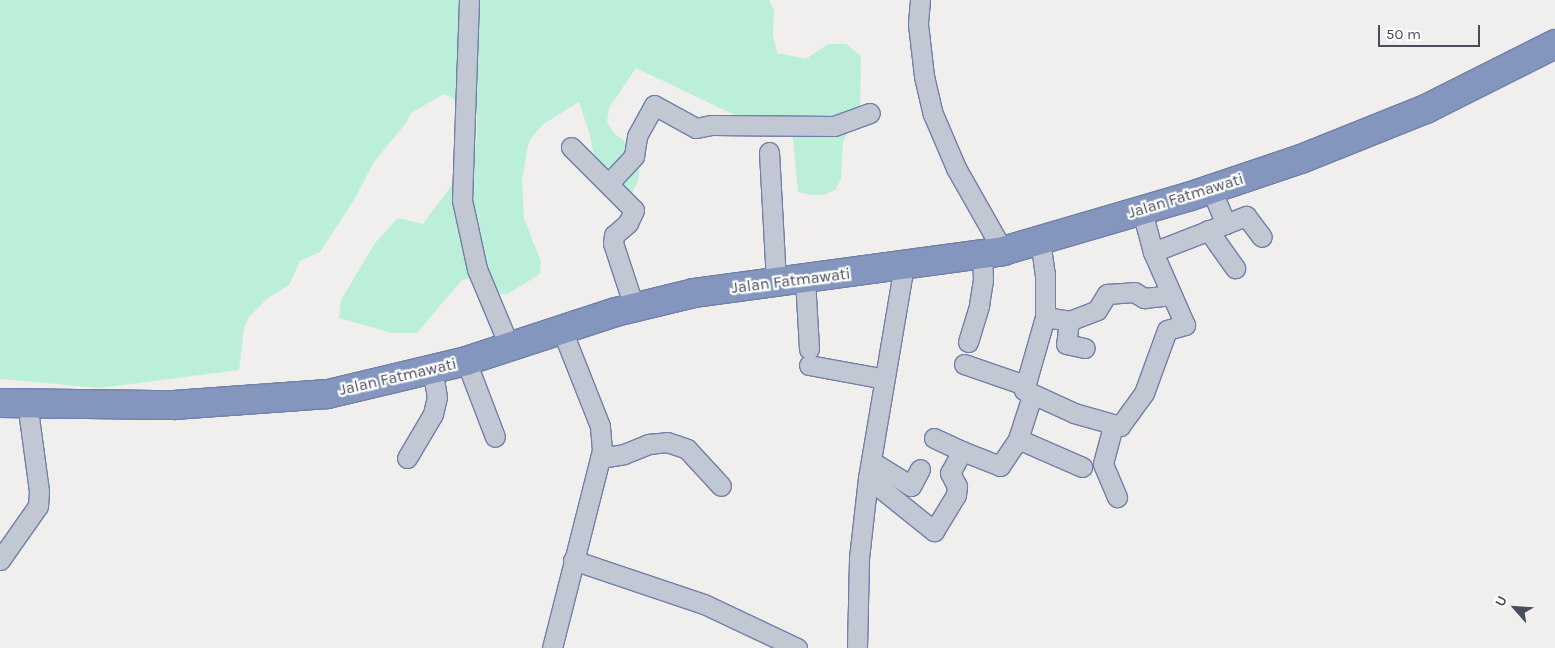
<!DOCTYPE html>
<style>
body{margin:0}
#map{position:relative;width:1555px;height:648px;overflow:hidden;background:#f1eeee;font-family:Karla,sans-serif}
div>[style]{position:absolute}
.green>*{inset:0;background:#bbefd9}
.roads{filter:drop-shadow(1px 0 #7080a9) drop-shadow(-1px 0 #7080a9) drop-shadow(0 1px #7080a9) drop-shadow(0 -1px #7080a9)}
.minor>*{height:19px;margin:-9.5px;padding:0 9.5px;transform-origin:9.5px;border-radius:9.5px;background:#c1c7d3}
.highway>*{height:28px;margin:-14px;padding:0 14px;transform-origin:14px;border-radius:14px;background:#8596be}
span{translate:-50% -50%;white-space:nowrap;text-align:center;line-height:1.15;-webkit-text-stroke:4.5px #fff;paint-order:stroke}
.street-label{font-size:16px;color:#464d5b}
.north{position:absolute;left:1490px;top:583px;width:50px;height:50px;-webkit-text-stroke:4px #fff;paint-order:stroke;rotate:296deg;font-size:14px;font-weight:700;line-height:20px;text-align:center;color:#464d5b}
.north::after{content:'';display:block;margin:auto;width:18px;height:22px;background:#464d5b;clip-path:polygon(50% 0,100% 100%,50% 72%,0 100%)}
.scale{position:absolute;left:1378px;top:25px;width:102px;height:22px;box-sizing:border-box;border:2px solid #464d5b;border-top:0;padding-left:6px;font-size:15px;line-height:18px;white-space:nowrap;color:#464d5b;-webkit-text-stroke:4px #fff;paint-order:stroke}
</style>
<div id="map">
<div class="green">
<div style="clip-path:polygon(0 0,769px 0,774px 10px,773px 35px,777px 53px,806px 59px,828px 44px,846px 44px,861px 56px,860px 112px,843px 141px,841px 179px,835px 190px,824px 195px,812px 195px,798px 192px,792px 129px,743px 119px,636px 68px,609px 108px,607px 122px,614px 133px,641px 154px,638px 181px,632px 193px,606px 184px,597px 170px,589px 132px,579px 102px,542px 125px,529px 141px,522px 179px,524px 219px,541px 261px,540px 274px,507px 294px,500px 294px,487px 272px,461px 281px,417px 333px,392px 333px,339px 318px,341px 300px,375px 243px,398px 218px,423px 224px,451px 186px,477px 141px,477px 111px,444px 94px,411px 113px,406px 123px,374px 162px,354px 200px,320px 252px,300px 261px,289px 285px,268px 298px,249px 317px,244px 328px,239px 370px,100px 388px,0 379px)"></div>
</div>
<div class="roads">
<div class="minor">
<div style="left:469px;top:0;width:200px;rotate:92deg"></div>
<div style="left:462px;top:200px;width:71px;rotate:77.7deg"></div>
<div style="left:477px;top:269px;width:86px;rotate:67.3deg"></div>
<div style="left:920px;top:0;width:24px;rotate:95deg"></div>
<div style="left:918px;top:24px;width:52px;rotate:83.4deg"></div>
<div style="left:924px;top:76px;width:39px;rotate:77deg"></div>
<div style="left:933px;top:114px;width:59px;rotate:66.9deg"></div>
<div style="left:956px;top:168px;width:95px;rotate:60.5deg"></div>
<div style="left:571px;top:147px;width:89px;rotate:45deg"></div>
<div style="left:634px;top:210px;width:14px;rotate:115deg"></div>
<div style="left:628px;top:223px;width:18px;rotate:139deg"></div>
<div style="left:614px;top:235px;width:8px;rotate:97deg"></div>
<div style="left:613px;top:243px;width:67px;rotate:71.8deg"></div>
<div style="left:769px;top:152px;width:130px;rotate:86.9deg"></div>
<div style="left:609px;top:183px;width:37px;rotate:-47deg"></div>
<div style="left:634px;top:156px;width:20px;rotate:-81deg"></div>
<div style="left:637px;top:136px;width:35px;rotate:-61deg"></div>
<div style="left:654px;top:105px;width:48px;rotate:28.7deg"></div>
<div style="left:696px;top:128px;width:16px;rotate:-11deg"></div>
<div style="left:712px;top:125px;width:122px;rotate:0.5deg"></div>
<div style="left:834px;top:126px;width:38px;rotate:-20deg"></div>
<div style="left:1211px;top:189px;width:38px;rotate:67deg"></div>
<div style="left:1208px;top:230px;width:47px;rotate:54.6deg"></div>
<div style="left:1040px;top:240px;width:34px;rotate:82deg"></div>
<div style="left:1045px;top:274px;width:43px;rotate:90deg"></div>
<div style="left:1045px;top:317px;width:76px;rotate:106deg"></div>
<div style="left:1024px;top:390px;width:55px;rotate:24.7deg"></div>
<div style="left:1074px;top:413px;width:48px;rotate:15.8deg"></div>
<div style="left:1120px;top:426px;width:41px;rotate:-54deg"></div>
<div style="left:1144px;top:393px;width:67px;rotate:-69.9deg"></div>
<div style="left:1167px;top:330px;width:19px;rotate:-16deg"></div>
<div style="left:1185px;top:325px;width:80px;rotate:-113.7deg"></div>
<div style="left:1153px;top:252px;width:42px;rotate:-105deg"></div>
<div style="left:1153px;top:252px;width:100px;rotate:-21.2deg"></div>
<div style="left:1246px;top:216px;width:26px;rotate:53deg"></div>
<div style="left:805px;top:279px;width:70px;rotate:86.7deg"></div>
<div style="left:1045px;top:317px;width:24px;rotate:9deg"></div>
<div style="left:1069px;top:321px;width:30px;rotate:-21deg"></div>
<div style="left:1097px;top:310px;width:19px;rotate:-58deg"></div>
<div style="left:1107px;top:294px;width:27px;rotate:-4deg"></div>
<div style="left:1134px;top:292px;width:12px;rotate:31deg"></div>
<div style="left:1144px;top:298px;width:28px;rotate:-6deg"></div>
<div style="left:1069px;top:321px;width:23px;rotate:97deg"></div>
<div style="left:1066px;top:344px;width:19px;rotate:12deg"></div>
<div style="left:968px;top:342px;width:39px;rotate:-73deg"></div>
<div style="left:979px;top:305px;width:25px;rotate:-81deg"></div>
<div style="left:983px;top:280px;width:26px;rotate:-92deg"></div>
<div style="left:466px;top:361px;width:81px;rotate:69.1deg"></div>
<div style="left:964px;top:364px;width:65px;rotate:19deg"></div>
<div style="left:809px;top:365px;width:77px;rotate:10.4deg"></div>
<div style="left:1113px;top:426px;width:39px;rotate:105deg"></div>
<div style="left:1103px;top:464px;width:36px;rotate:67deg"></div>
<div style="left:934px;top:438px;width:31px;rotate:25deg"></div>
<div style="left:1018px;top:439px;width:70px;rotate:23.6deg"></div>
<div style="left:407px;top:458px;width:51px;rotate:-59.4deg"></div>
<div style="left:433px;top:414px;width:17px;rotate:-77deg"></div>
<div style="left:437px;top:397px;width:28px;rotate:-100deg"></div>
<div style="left:600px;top:458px;width:24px;rotate:-9deg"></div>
<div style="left:624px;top:454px;width:27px;rotate:-22deg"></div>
<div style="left:649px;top:444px;width:18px;rotate:-6deg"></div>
<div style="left:667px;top:442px;width:21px;rotate:19deg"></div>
<div style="left:687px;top:449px;width:50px;rotate:47.4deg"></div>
<div style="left:871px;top:461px;width:47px;rotate:32deg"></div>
<div style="left:911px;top:486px;width:19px;rotate:-62deg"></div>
<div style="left:868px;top:478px;width:85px;rotate:38.8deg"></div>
<div style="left:934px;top:531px;width:42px;rotate:-58.6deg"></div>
<div style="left:956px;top:495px;width:9px;rotate:-84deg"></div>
<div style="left:957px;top:486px;width:15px;rotate:-118deg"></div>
<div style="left:950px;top:473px;width:25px;rotate:-61deg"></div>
<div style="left:962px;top:451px;width:41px;rotate:21.5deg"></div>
<div style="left:1000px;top:466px;width:32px;rotate:-56deg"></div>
<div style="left:1018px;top:439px;width:45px;rotate:-72deg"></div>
<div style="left:0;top:560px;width:66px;rotate:-54.9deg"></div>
<div style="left:38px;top:506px;width:15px;rotate:-86deg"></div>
<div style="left:39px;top:491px;width:90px;rotate:-97.7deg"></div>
<div style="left:573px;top:560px;width:138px;rotate:18.6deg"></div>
<div style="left:704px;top:604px;width:103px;rotate:25.3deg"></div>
<div style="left:552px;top:648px;width:204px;rotate:-75.8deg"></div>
<div style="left:602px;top:450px;width:24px;rotate:-95deg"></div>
<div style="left:600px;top:426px;width:103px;rotate:-111.6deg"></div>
<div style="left:857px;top:648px;width:90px;rotate:-88.7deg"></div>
<div style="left:859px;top:558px;width:81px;rotate:-83.6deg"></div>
<div style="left:868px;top:478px;width:215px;rotate:-80.4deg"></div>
</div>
<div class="highway">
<div style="left:0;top:403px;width:174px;rotate:0.7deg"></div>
<div style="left:174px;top:405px;width:154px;rotate:-4.1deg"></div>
<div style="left:328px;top:394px;width:142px;rotate:-13.4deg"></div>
<div style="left:466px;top:361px;width:158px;rotate:-18.1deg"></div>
<div style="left:616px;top:312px;width:80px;rotate:-13.7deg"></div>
<div style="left:694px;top:293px;width:312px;rotate:-7.7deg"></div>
<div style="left:1003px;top:251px;width:193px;rotate:-16.3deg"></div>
<div style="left:1188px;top:197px;width:119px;rotate:-18.6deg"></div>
<div style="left:1301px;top:159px;width:135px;rotate:-21.8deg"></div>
<div style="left:1426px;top:109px;width:144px;rotate:-26.7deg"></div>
</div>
</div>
<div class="street-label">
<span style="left:1186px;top:196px;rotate:-17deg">Jalan Fatmawati</span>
<span style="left:791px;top:281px;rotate:-7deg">Jalan Fatmawati</span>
<span style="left:398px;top:377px;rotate:-13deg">Jalan Fatmawati</span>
</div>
<div class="north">U</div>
<div class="scale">50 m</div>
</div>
